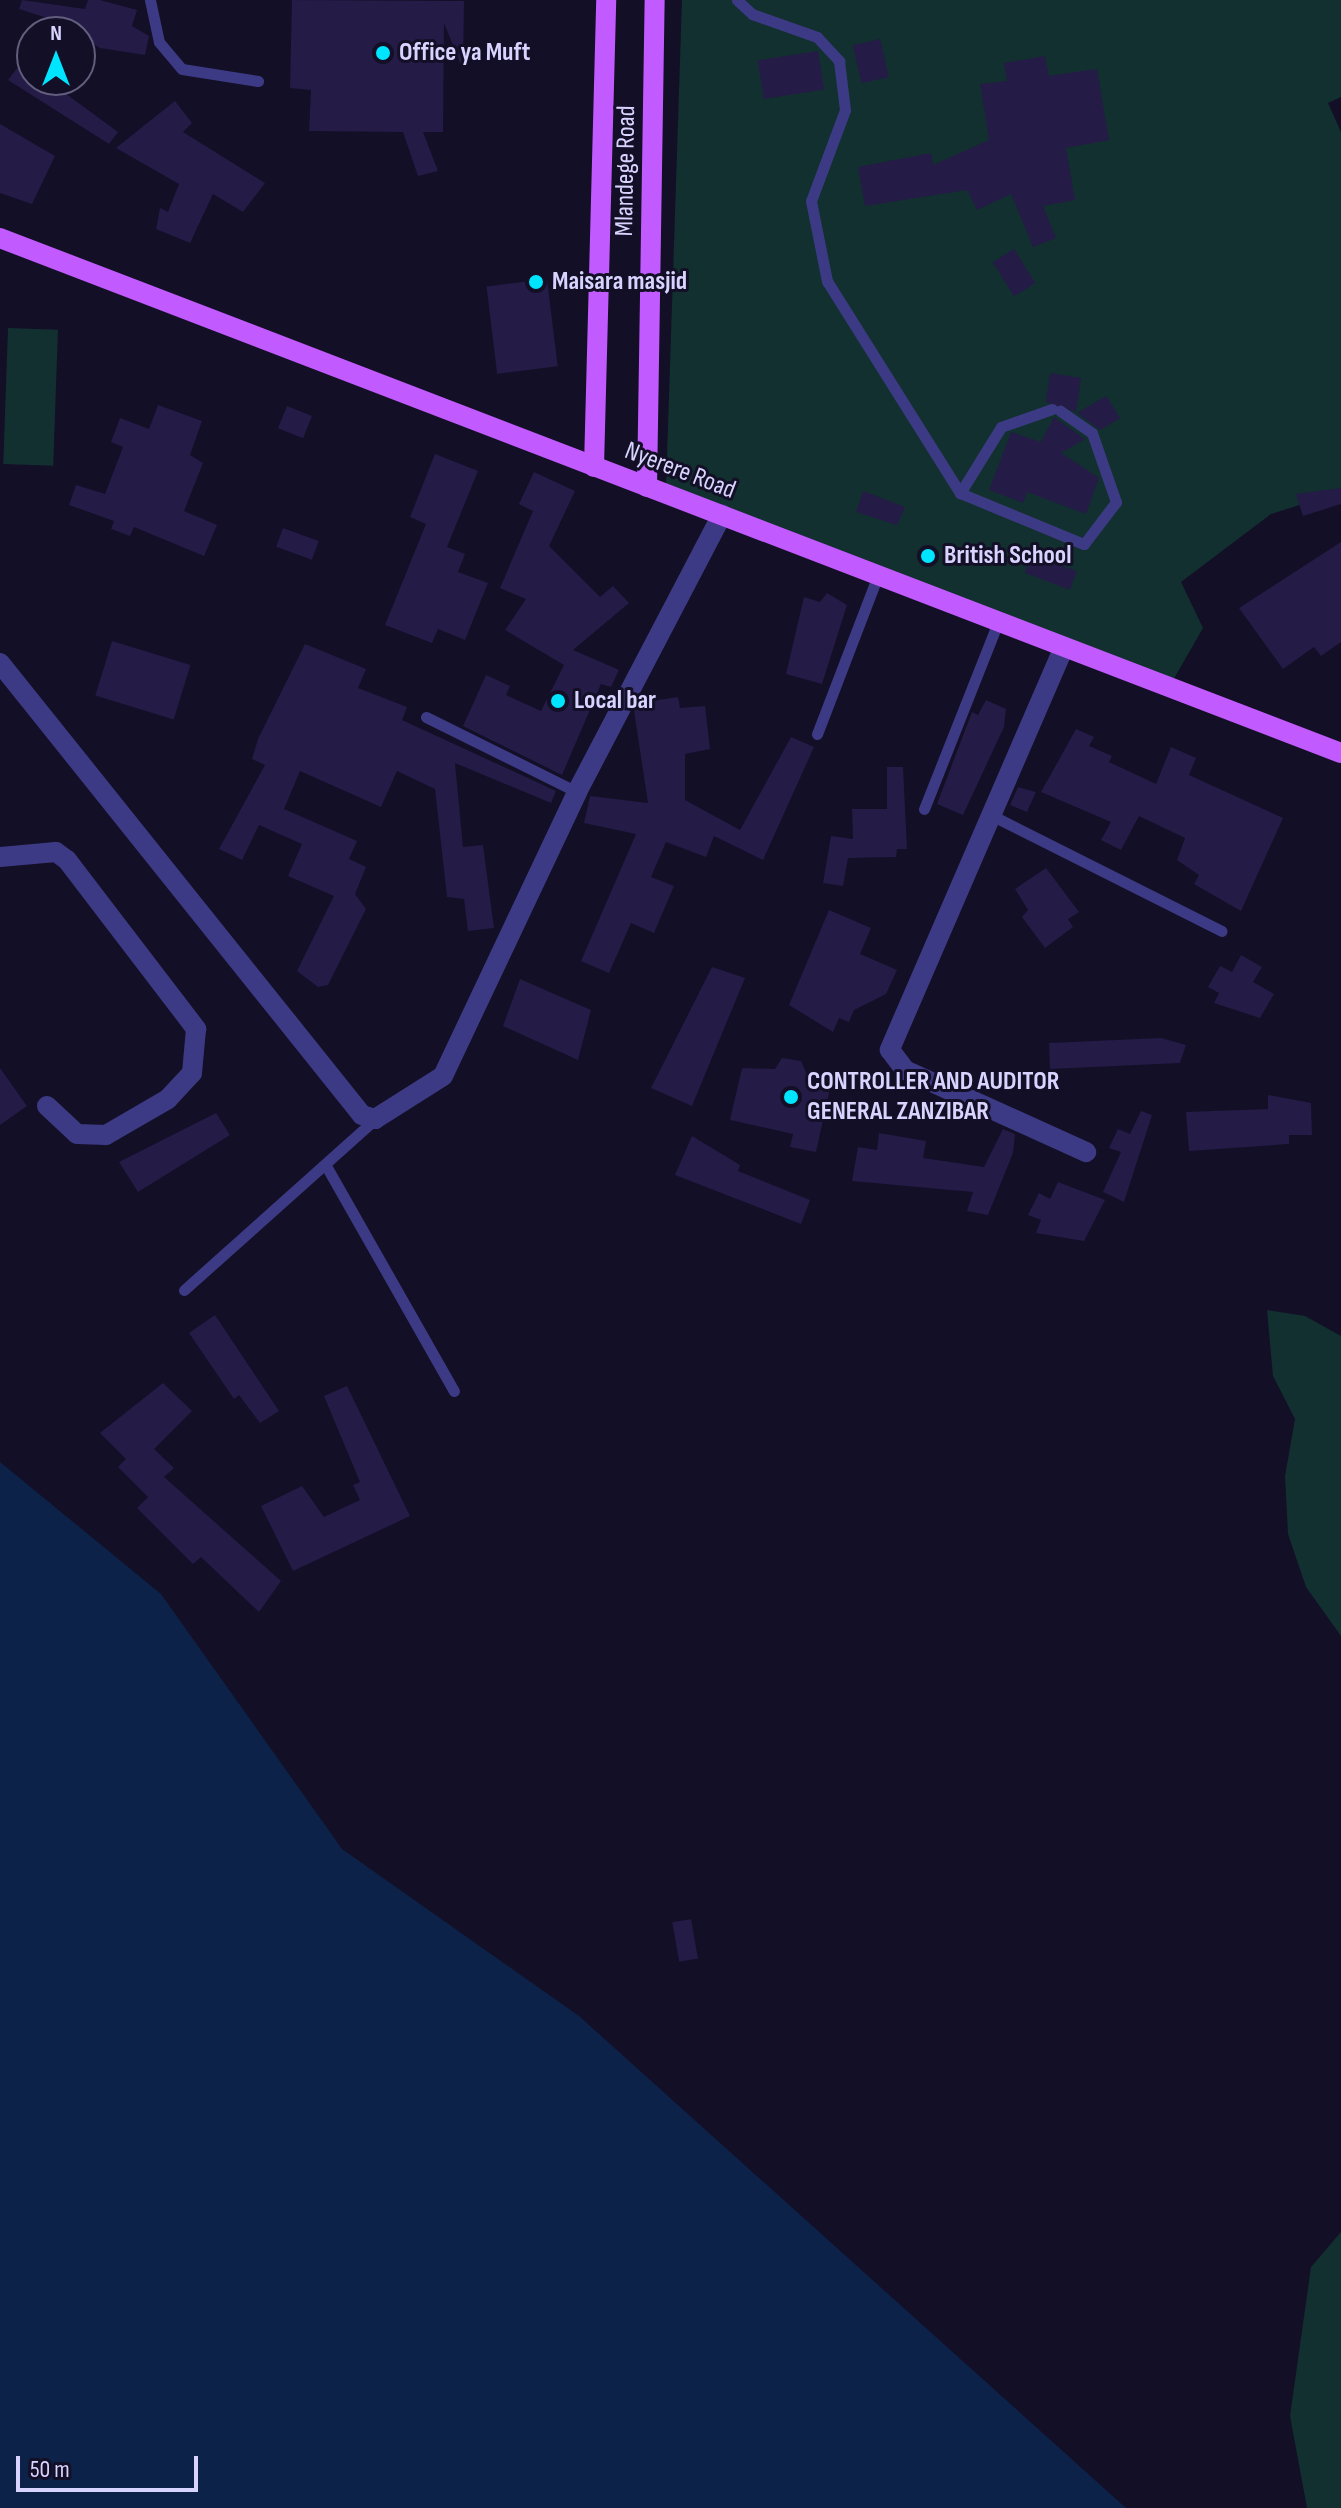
<!DOCTYPE html>
<style>
body{margin:0}
#map{position:relative;width:1341px;height:2508px;overflow:hidden;background:#130f26;font-family:"Sofia Sans Condensed",sans-serif}
div>[style]{position:absolute}
.green>*{inset:0;background:#12302f;transform-origin:0 0}
.water>*{inset:0;background:#0c2248}
.building>*{inset:0;background:#241b47;transform-origin:0 0}
.lane>*{height:11px;margin:-5.5px;padding:0 5.5px;transform-origin:5.5px;border-radius:5.5px;background:#3d3a85}
.street>*{height:20px;margin:-10px;padding:0 10px;transform-origin:10px;border-radius:10px;background:#3d3a85}
.primary>*{height:20px;margin:-10px;padding:0 10px;transform-origin:10px;border-radius:10px;background:#c25bff}
.dots>*{width:22px;height:22px;translate:-50% -50%;box-sizing:border-box;border:4px solid #130f26;border-radius:50%}
span{translate:-50% -50%;white-space:nowrap;text-align:center;line-height:1.15;-webkit-text-stroke:6px #130f26;paint-order:stroke}
.poi-label{font-size:26px;color:#d9d4ff;font-weight:700}
.left{translate:0 -50%;text-align:left}
.street-label{font-size:26px;color:#d9d4ff}
.north{position:absolute;left:16px;top:16px;width:80px;height:80px;box-sizing:border-box;background:#130f26;border:2px solid #625e7d;border-radius:50%;rotate:0deg;font-size:22px;font-weight:700;line-height:32px;text-align:center;color:#d9d4ff}
.north::after{content:'';display:block;margin:auto;width:28px;height:36px;background:#00e5ff;clip-path:polygon(50% 0,100% 100%,50% 72%,0 100%)}
.scale{position:absolute;left:16px;top:2456px;width:182px;height:36px;box-sizing:border-box;border:4px solid #d9d4ff;border-top:0;padding-left:10px;font-size:24px;line-height:28px;white-space:nowrap;color:#d9d4ff;-webkit-text-stroke:6px #130f26;paint-order:stroke}
</style>
<div id="map">
<div class="green">
<div style="clip-path:polygon(682px 0,1341px 0,1341px 97px,1328px 103px,1341px 132px,1341px 492px,1271px 514px,1181px 582px,1203px 628px,1172px 682px,666px 487px)"></div>
<div style="left:8px;top:328px;width:50px;height:136px;rotate:2deg"></div>
<div style="clip-path:polygon(1267px 1310px,1305px 1316px,1341px 1336px,1341px 1636px,1306px 1587px,1288px 1534px,1285px 1476px,1295px 1419px,1273px 1376px)"></div>
<div style="clip-path:polygon(1341px 2232px,1341px 2508px,1307px 2508px,1290px 2416px,1311px 2267px)"></div>
</div>
<div class="water">
<div style="clip-path:polygon(0 1462px,161px 1594px,342px 1849px,579px 2016px,1126px 2508px,0 2508px)"></div>
</div>
<div class="building">
<div style="clip-path:polygon(22px 0,85px 9px,88px 0,100px 0,137px 10px,132px 26px,149px 36px,145px 55px,100px 48px,80px 37px,82px 29px,19px 9px)"></div>
<div style="clip-path:polygon(292px 0,464px 1px,463px 70px,444px 23px,443px 132px,423px 132px,438px 171px,418px 176px,403px 132px,309px 131px,311px 90px,290px 88px)"></div>
<div style="left:880px;top:39px;width:39px;height:28px;rotate:77deg"></div>
<div style="clip-path:polygon(32px 49px,32px 80px,47px 80px,118px 132px,109px 144px,8px 80px)"></div>
<div style="left:818px;top:51px;width:39px;height:61px;rotate:81deg"></div>
<div style="clip-path:polygon(1045px 56px,1049px 76px,1097px 69px,1109px 140px,1066px 148px,1075px 200px,1043px 206px,1056px 238px,1033px 247px,1011px 194px,977px 210px,967px 190px,865px 206px,858px 167px,931px 153px,933px 165px,989px 140px,980px 84px,1007px 81px,1004px 63px)"></div>
<div style="clip-path:polygon(175px 101px,192px 123px,183px 132px,265px 183px,243px 212px,213px 194px,190px 243px,156px 229px,160px 208px,168px 212px,179px 184px,116px 148px)"></div>
<div style="clip-path:polygon(0 124px,55px 156px,32px 204px,0 193px)"></div>
<div style="left:1014px;top:249px;width:40px;height:25px;rotate:58deg"></div>
<div style="left:547px;top:279px;width:88px;height:61px;rotate:83deg"></div>
<div style="clip-path:polygon(1050px 373px,1081px 378px,1076px 412px,1046px 402px)"></div>
<div style="clip-path:polygon(1106px 396px,1120px 418px,1100px 430px,1077px 413px)"></div>
<div style="clip-path:polygon(158px 405px,202px 421px,190px 455px,203px 463px,184px 511px,217px 525px,204px 556px,134px 527px,130px 536px,111px 529px,114px 521px,69px 505px,76px 485px,105px 494px,123px 447px,111px 442px,120px 418px,149px 429px)"></div>
<div style="left:287px;top:406px;width:27px;height:24px;rotate:22deg"></div>
<div style="clip-path:polygon(1054px 417px,1085px 439px,1061px 453px,1099px 478px,1086px 514px,1027px 492px,1023px 503px,989px 490px,1011px 432px,1041px 442px)"></div>
<div style="clip-path:polygon(435px 454px,478px 471px,447px 547px,465px 554px,458px 572px,488px 583px,465px 640px,438px 629px,432px 643px,385px 625px,426px 524px,410px 517px)"></div>
<div style="clip-path:polygon(534px 472px,575px 491px,549px 546px,600px 597px,613px 586px,629px 603px,573px 650px,619px 670px,611px 687px,601px 684px,562px 775px,463px 726px,486px 675px,510px 686px,506px 695px,541px 711px,564px 665px,505px 630px,526px 599px,500px 588px,533px 511px,519px 504px)"></div>
<div style="clip-path:polygon(1341px 488px,1341px 504px,1303px 516px,1296px 494px)"></div>
<div style="clip-path:polygon(863px 491px,905px 507px,897px 525px,856px 512px)"></div>
<div style="left:283px;top:528px;width:38px;height:20px;rotate:20deg"></div>
<div style="clip-path:polygon(1341px 542px,1341px 642px,1321px 656px,1314px 647px,1283px 669px,1239px 608px)"></div>
<div style="left:1032px;top:554px;width:48px;height:20px;rotate:21deg"></div>
<div style="clip-path:polygon(827px 593px,847px 605px,822px 684px,786px 674px,804px 597px,820px 602px)"></div>
<div style="left:112px;top:641px;width:82px;height:57px;rotate:17deg"></div>
<div style="clip-path:polygon(305px 644px,366px 669px,358px 688px,407px 707px,402px 720px,556px 791px,551px 803px,455px 763px,463px 847px,483px 845px,494px 928px,468px 931px,464px 899px,447px 897px,435px 789px,397px 771px,381px 807px,300px 771px,284px 809px,357px 841px,349px 859px,366px 867px,355px 894px,366px 909px,328px 985px,318px 987px,297px 971px,334px 896px,288px 876px,302px 844px,259px 825px,242px 860px,219px 849px,265px 765px,252px 759px,258px 739px)"></div>
<div style="clip-path:polygon(678px 697px,680px 708px,705px 706px,710px 749px,685px 754px,685px 800px,740px 830px,791px 737px,814px 747px,763px 860px,714px 836px,706px 857px,666px 842px,651px 877px,674px 886px,654px 933px,631px 923px,609px 973px,581px 961px,636px 834px,584px 823px,590px 796px,648px 803px,634px 711px,638px 703px)"></div>
<div style="clip-path:polygon(986px 700px,1006px 709px,1004px 727px,963px 815px,937px 804px,972px 712px,978px 715px)"></div>
<div style="clip-path:polygon(1076px 729px,1094px 737px,1089px 746px,1112px 756px,1109px 762px,1156px 784px,1171px 747px,1196px 758px,1189px 775px,1283px 818px,1241px 911px,1194px 884px,1199px 875px,1177px 860px,1185px 838px,1139px 816px,1121px 850px,1101px 840px,1111px 822px,1041px 792px)"></div>
<div style="clip-path:polygon(887px 767px,903px 767px,907px 849px,897px 849px,896px 857px,848px 858px,843px 886px,823px 883px,831px 836px,853px 839px,852px 809px,887px 809px)"></div>
<div style="clip-path:polygon(1018px 787px,1036px 792px,1027px 812px,1010px 805px)"></div>
<div style="clip-path:polygon(1046px 868px,1079px 912px,1068px 919px,1073px 927px,1045px 948px,1022px 917px,1028px 910px,1015px 889px)"></div>
<div style="clip-path:polygon(829px 910px,871px 928px,860px 954px,897px 970px,886px 994px,854px 1010px,849px 1022px,839px 1018px,833px 1032px,789px 1005px)"></div>
<div style="clip-path:polygon(1241px 955px,1262px 967px,1253px 982px,1274px 994px,1260px 1018px,1214px 1003px,1219px 993px,1208px 987px,1220px 966px,1232px 972px)"></div>
<div style="clip-path:polygon(712px 967px,745px 978px,692px 1106px,651px 1088px)"></div>
<div style="clip-path:polygon(520px 979px,591px 1010px,578px 1060px,503px 1026px)"></div>
<div style="clip-path:polygon(1161px 1038px,1186px 1045px,1180px 1063px,1050px 1069px,1049px 1043px)"></div>
<div style="clip-path:polygon(782px 1058px,801px 1061px,810px 1082px,830px 1088px,816px 1152px,790px 1147px,793px 1134px,730px 1120px,742px 1068px,775px 1069px)"></div>
<div style="clip-path:polygon(0 1068px,27px 1106px,0 1125px)"></div>
<div style="clip-path:polygon(1268px 1095px,1311px 1103px,1312px 1135px,1289px 1135px,1289px 1144px,1189px 1151px,1186px 1112px,1268px 1109px)"></div>
<div style="clip-path:polygon(1141px 1111px,1152px 1115px,1124px 1202px,1103px 1192px,1121px 1152px,1109px 1148px,1118px 1129px,1130px 1134px)"></div>
<div style="clip-path:polygon(216px 1113px,230px 1135px,138px 1192px,119px 1162px)"></div>
<div style="clip-path:polygon(1003px 1129px,1015px 1134px,1013px 1153px,988px 1215px,967px 1211px,973px 1192px,852px 1181px,858px 1147px,877px 1150px,879px 1133px,926px 1141px,923px 1158px,984px 1167px)"></div>
<div style="clip-path:polygon(692px 1136px,740px 1165px,738px 1171px,810px 1200px,801px 1224px,675px 1175px)"></div>
<div style="clip-path:polygon(1058px 1182px,1105px 1200px,1084px 1241px,1036px 1233px,1041px 1220px,1028px 1215px,1039px 1193px,1050px 1199px)"></div>
<div style="clip-path:polygon(215px 1315px,279px 1411px,260px 1423px,239px 1395px,234px 1399px,189px 1333px)"></div>
<div style="clip-path:polygon(163px 1383px,192px 1411px,154px 1449px,174px 1468px,164px 1477px,281px 1581px,259px 1612px,201px 1557px,193px 1564px,137px 1508px,148px 1497px,118px 1467px,126px 1459px,100px 1433px)"></div>
<div style="clip-path:polygon(347px 1386px,410px 1516px,293px 1571px,261px 1506px,302px 1486px,324px 1517px,360px 1500px,353px 1485px,360px 1482px,324px 1396px)"></div>
<div style="left:691px;top:1919px;width:40px;height:19px;rotate:80deg"></div>
</div>
<div class="lane">
<div style="left:150px;top:0;width:43px;rotate:77.9deg"></div>
<div style="left:159px;top:42px;width:35px;rotate:50deg"></div>
<div style="left:182px;top:69px;width:77px;rotate:9deg"></div>
<div style="left:737px;top:0;width:21px;rotate:43deg"></div>
<div style="left:752px;top:14px;width:69px;rotate:19.5deg"></div>
<div style="left:817px;top:37px;width:33px;rotate:47deg"></div>
<div style="left:839px;top:61px;width:49px;rotate:83deg"></div>
<div style="left:845px;top:110px;width:97px;rotate:110.5deg"></div>
<div style="left:811px;top:201px;width:82px;rotate:78.7deg"></div>
<div style="left:827px;top:281px;width:250px;rotate:57.9deg"></div>
<div style="left:1052px;top:409px;width:54px;rotate:160.6deg"></div>
<div style="left:1001px;top:427px;width:78px;rotate:121.8deg"></div>
<div style="left:960px;top:493px;width:134px;rotate:22.4deg"></div>
<div style="left:1084px;top:544px;width:53px;rotate:-52.7deg"></div>
<div style="left:1116px;top:502px;width:73px;rotate:-109.2deg"></div>
<div style="left:1092px;top:433px;width:39px;rotate:-145deg"></div>
<div style="left:426px;top:717px;width:169px;rotate:26.4deg"></div>
<div style="left:817px;top:734px;width:170px;rotate:-69deg"></div>
<div style="left:924px;top:809px;width:203px;rotate:-68.4deg"></div>
<div style="left:991px;top:815px;width:258px;rotate:26.7deg"></div>
<div style="left:325px;top:1164px;width:261px;rotate:60.4deg"></div>
<div style="left:184px;top:1290px;width:256px;rotate:-41.8deg"></div>
</div>
<div class="street">
<div style="left:1064px;top:647px;width:439px;rotate:113.4deg"></div>
<div style="left:890px;top:1050px;width:25px;rotate:53deg"></div>
<div style="left:905px;top:1070px;width:199px;rotate:24.4deg"></div>
<div style="left:0;top:663px;width:579px;rotate:51.31deg"></div>
<div style="left:362px;top:1115px;width:14px;rotate:17deg"></div>
<div style="left:375px;top:1119px;width:80px;rotate:-32.3deg"></div>
<div style="left:443px;top:1076px;width:314px;rotate:-64.7deg"></div>
<div style="left:577px;top:792px;width:313px;rotate:-62.4deg"></div>
<div style="left:0;top:857px;width:56px;rotate:-5.1deg"></div>
<div style="left:56px;top:852px;width:14px;rotate:36deg"></div>
<div style="left:67px;top:860px;width:213px;rotate:52.6deg"></div>
<div style="left:196px;top:1029px;width:44px;rotate:95.2deg"></div>
<div style="left:192px;top:1073px;width:35px;rotate:133deg"></div>
<div style="left:168px;top:1099px;width:72px;rotate:149.9deg"></div>
<div style="left:106px;top:1135px;width:29px;rotate:-178deg"></div>
<div style="left:77px;top:1134px;width:41px;rotate:-137deg"></div>
</div>
<div class="primary">
<div style="left:0;top:238px;width:1436px;rotate:21.01deg"></div>
<div style="left:594px;top:467px;width:467px;rotate:-88.5deg"></div>
<div style="left:647px;top:487px;width:487px;rotate:-89.1deg"></div>
</div>
<div class="dots">
<div style="left:383px;top:53px;background:#00e5ff"></div>
<div style="left:536px;top:282px;background:#00e5ff"></div>
<div style="left:928px;top:556px;background:#00e5ff"></div>
<div style="left:558px;top:701px;background:#00e5ff"></div>
<div style="left:791px;top:1097px;background:#00e5ff"></div>
</div>
<div class="poi-label">
<span class="left" style="left:399px;top:53px">Office ya Muft</span>
<span class="left" style="left:552px;top:282px">Maisara masjid</span>
<span class="left" style="left:944px;top:556px">British School</span>
<span class="left" style="left:574px;top:701px">Local bar</span>
<span class="left" style="left:807px;top:1097px">CONTROLLER AND AUDITOR<br>GENERAL ZANZIBAR</span>
</div>
<div class="street-label">
<span style="left:626px;top:171px;rotate:-89deg">Mlandege Road</span>
<span style="left:680px;top:471px;rotate:21deg">Nyerere Road</span>
</div>
<div class="north">N</div>
<div class="scale">50 m</div>
</div>
